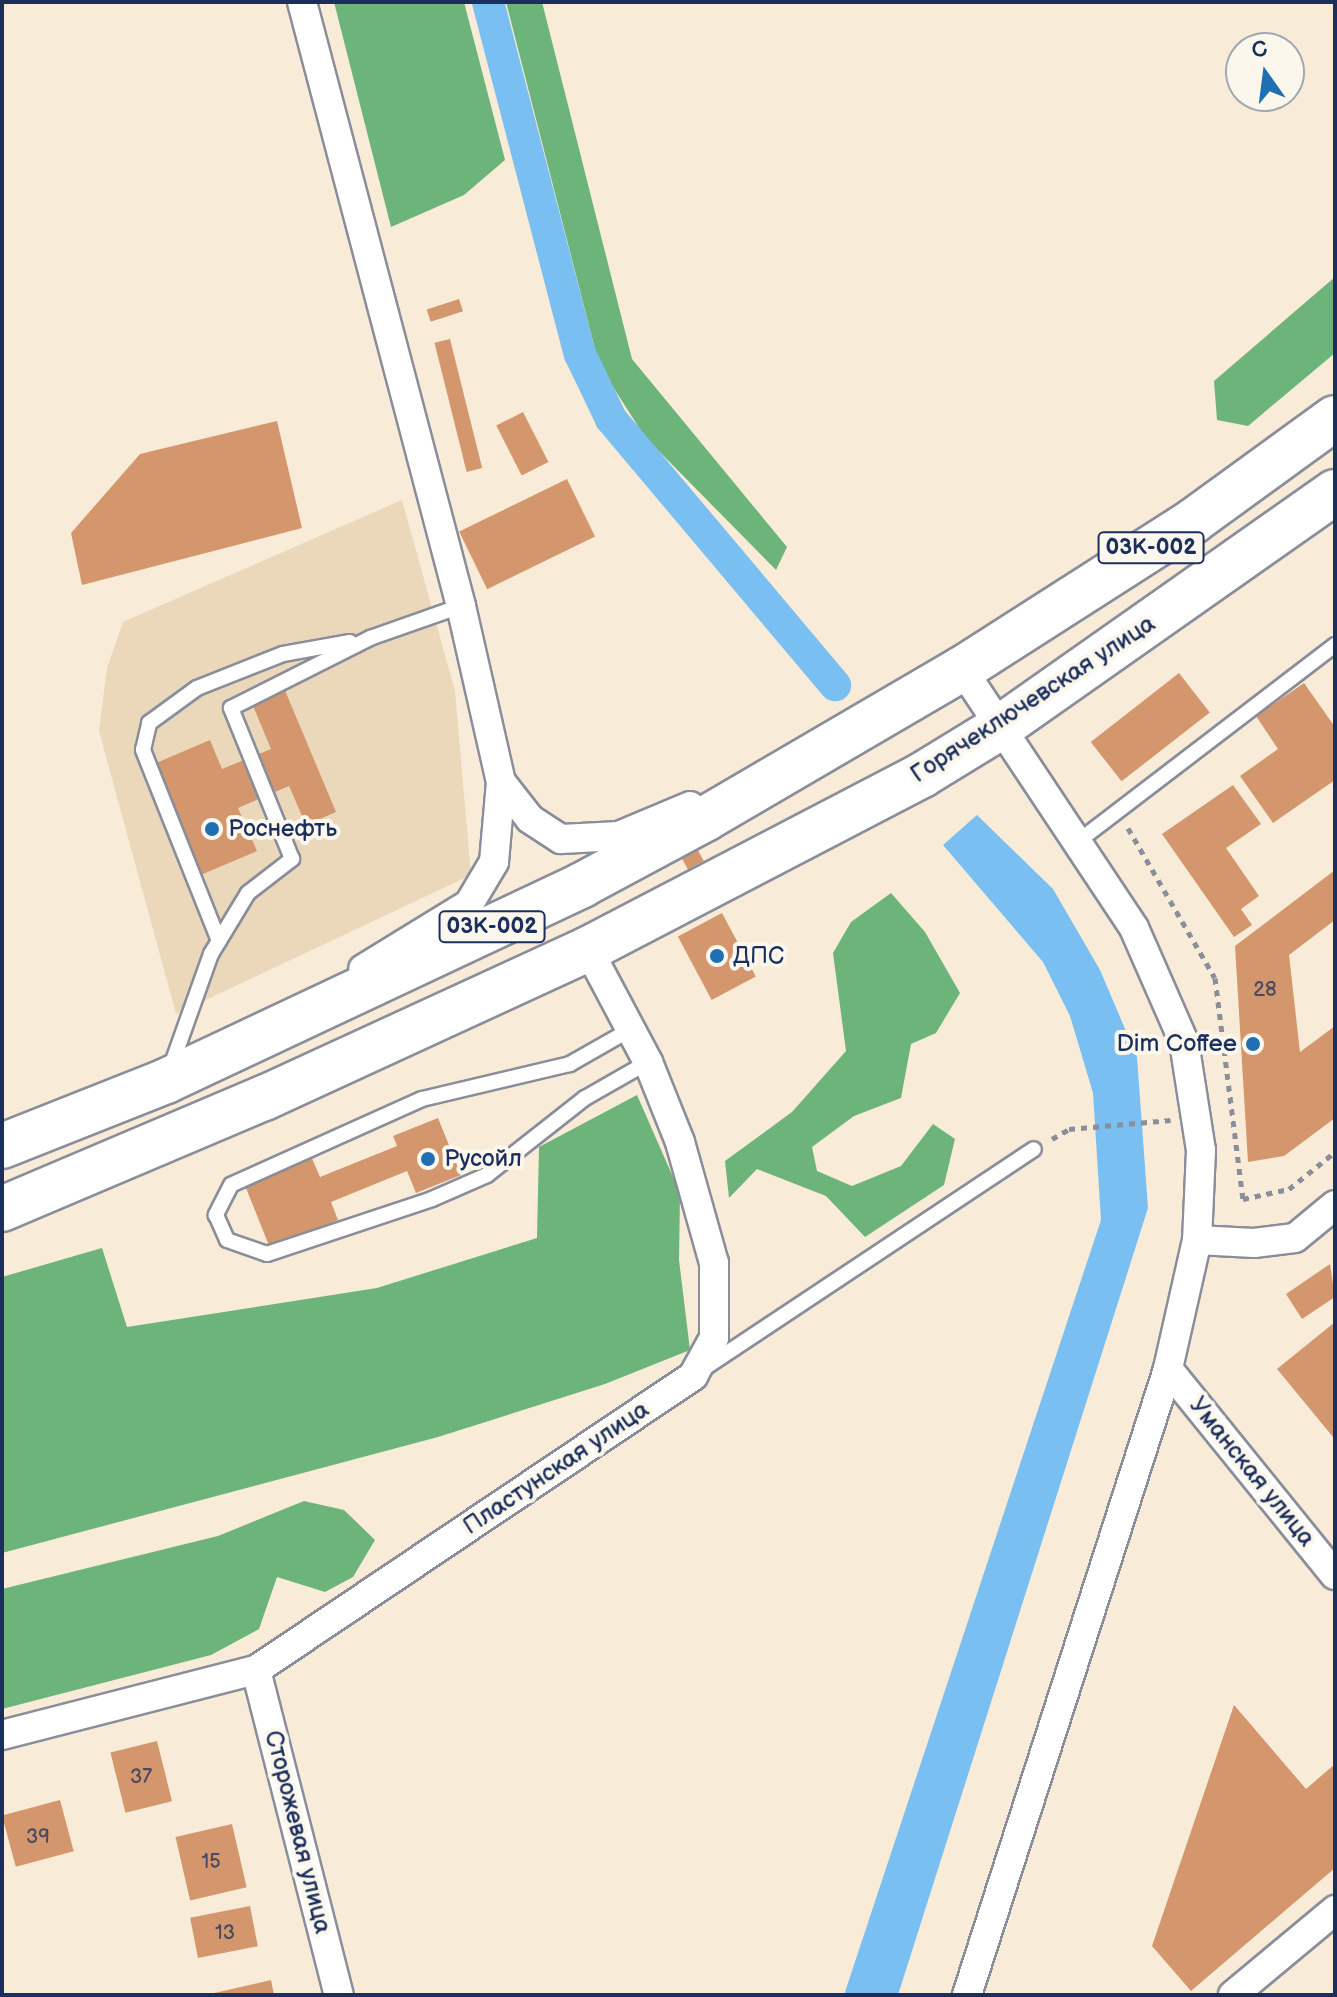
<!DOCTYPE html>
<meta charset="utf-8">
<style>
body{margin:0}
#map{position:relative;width:1337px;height:1997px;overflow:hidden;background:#f8ebd7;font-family:"Balsamiq Sans",sans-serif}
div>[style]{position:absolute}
.built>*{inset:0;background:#ebd8ba}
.forest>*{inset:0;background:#6db47a}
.water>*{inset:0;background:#79bff1}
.canal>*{height:32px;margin:-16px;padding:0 16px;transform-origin:16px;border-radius:16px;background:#79bff1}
.building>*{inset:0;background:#d4976d;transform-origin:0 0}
.path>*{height:5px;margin-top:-2.5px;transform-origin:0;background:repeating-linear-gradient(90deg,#8a8d9a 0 6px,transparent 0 12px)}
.roads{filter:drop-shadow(2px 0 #8a8d9a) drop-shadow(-2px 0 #8a8d9a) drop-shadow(0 2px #8a8d9a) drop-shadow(0 -2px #8a8d9a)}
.lane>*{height:14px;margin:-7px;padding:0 7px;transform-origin:7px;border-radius:7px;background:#fff}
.street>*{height:28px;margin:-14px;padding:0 14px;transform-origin:14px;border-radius:14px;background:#fff}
.primary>*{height:44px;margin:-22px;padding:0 22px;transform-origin:22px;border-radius:22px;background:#fff}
.dots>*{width:22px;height:22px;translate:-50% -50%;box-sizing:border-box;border:4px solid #fbf7ec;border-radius:50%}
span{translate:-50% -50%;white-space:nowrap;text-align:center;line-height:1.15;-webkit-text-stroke:8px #fbf7ec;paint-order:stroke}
.number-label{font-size:20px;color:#494962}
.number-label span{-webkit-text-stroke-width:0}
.shield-label span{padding:2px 6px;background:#fbf7ec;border:2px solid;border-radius:6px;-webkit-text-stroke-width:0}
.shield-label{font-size:22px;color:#1b2f5e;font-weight:700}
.street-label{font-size:24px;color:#1b2f5e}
.poi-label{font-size:24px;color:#1b2f5e}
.left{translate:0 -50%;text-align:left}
.right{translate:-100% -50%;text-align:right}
.frame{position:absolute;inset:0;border:4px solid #1b2f5e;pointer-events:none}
.north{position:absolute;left:1225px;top:32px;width:80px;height:80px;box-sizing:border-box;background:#fbf7ec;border:2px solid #a1a7b3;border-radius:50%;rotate:346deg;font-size:22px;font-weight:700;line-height:32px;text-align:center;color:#1b2f5e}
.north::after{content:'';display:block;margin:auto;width:28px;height:36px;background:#1f6fb2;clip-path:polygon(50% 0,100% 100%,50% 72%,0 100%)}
</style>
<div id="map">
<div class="built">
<div style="clip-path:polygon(402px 500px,455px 691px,471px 875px,176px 1014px,99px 731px,107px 668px,123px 622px)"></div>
</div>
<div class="forest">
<div style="clip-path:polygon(334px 2px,464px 2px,505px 160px,464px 195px,391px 227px)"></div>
<div style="clip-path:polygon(506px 2px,542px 2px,632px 359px,787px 547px,776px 570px,645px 437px,599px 365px)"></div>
<div style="clip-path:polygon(1335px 277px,1335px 353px,1248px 426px,1217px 420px,1214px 381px)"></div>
<div style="clip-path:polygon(891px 893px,925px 932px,960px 993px,936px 1033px,911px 1044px,901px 1098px,854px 1116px,812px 1147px,817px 1171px,852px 1186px,901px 1166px,933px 1124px,955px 1139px,944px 1185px,865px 1237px,826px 1196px,757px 1169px,729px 1198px,725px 1161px,792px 1112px,846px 1051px,833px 953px,851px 922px)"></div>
<div style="clip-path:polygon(637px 1095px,680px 1193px,679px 1260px,690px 1350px,605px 1384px,438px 1437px,2px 1553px,2px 1277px,102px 1248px,127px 1327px,377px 1288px,537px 1238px,539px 1147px)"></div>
<div style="clip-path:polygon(304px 1501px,344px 1510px,375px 1540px,353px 1577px,325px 1592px,277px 1577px,259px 1629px,211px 1655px,2px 1709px,2px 1589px,218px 1536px)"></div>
</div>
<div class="water">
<div style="clip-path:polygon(977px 815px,1053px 889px,1100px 970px,1137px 1057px,1148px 1208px,898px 1995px,844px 1995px,1101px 1220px,1093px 1093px,1070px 1016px,1043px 962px,943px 845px)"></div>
</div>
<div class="canal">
<div style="left:488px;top:2px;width:364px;rotate:75.4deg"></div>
<div style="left:580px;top:354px;width:72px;rotate:64.5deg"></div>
<div style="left:611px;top:419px;width:348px;rotate:49.9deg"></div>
</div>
<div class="building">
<div style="left:459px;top:299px;width:13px;height:34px;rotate:72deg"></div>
<div style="left:450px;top:339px;width:133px;height:16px;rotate:76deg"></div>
<div style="left:523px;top:412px;width:56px;height:30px;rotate:63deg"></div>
<div style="clip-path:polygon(277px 421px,302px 528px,82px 585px,71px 533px,140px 454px)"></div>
<div style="left:567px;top:479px;width:64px;height:120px;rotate:64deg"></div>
<div style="left:1179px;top:673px;width:50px;height:112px;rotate:52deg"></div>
<div style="clip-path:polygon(1304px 683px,1335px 727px,1335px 780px,1273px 823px,1240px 776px,1278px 749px,1256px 716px)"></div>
<div style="clip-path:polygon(284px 688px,336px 812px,306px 825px,289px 786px,238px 808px,257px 851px,196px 877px,149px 766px,210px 740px,222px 769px,271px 749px,251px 701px)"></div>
<div style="clip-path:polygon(1233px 785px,1261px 824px,1226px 848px,1259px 896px,1241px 909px,1252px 925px,1234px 937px,1162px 834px)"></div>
<div style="left:695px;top:845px;width:18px;height:18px;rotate:61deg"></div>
<div style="clip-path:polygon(1335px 870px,1335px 920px,1289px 955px,1300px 1052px,1335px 1026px,1335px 1118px,1284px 1156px,1248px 1162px,1235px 946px)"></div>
<div style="left:722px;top:913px;width:72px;height:50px;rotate:62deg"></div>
<div style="clip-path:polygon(438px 1118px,461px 1175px,416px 1193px,407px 1171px,331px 1202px,338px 1220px,270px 1248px,244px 1183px,311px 1156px,320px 1177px,397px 1146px,393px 1136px)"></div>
<div style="clip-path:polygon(1330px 1264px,1335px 1297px,1302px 1319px,1286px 1294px)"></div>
<div style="clip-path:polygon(1335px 1322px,1335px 1435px,1333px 1437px,1277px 1369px)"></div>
<div style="clip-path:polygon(1234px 1705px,1306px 1789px,1335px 1764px,1335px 1868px,1191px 1991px,1152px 1946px)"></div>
<div style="left:157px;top:1741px;width:62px;height:48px;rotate:76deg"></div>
<div style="left:60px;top:1800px;width:53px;height:60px;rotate:75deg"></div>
<div style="left:232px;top:1824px;width:65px;height:58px;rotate:77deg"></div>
<div style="left:250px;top:1906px;width:41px;height:61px;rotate:79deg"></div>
<div style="clip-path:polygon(271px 1980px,274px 1995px,211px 1995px,210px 1994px)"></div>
</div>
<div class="path">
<div style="left:1128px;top:828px;width:173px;rotate:59.9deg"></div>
<div style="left:1215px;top:978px;width:223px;rotate:82.8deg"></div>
<div style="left:1243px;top:1199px;width:47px;rotate:-12.3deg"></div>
<div style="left:1289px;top:1189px;width:59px;rotate:-38.8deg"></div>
<div style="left:1052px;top:1139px;width:20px;rotate:-30deg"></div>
<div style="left:1069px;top:1129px;width:102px;rotate:-5deg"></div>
</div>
<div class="roads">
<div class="lane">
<div style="left:1076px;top:843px;width:326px;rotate:-37.4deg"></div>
<div style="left:219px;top:941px;width:206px;rotate:-111.7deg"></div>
<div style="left:143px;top:750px;width:28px;rotate:-77deg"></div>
<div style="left:149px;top:723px;width:59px;rotate:-36.1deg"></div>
<div style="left:197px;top:688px;width:92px;rotate:-21.6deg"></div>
<div style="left:283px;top:654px;width:68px;rotate:-10.2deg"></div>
<div style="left:633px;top:1028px;width:73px;rotate:150.3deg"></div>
<div style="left:570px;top:1064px;width:152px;rotate:166.7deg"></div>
<div style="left:422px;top:1099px;width:209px;rotate:155.8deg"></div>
<div style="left:231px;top:1185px;width:34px;rotate:117deg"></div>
<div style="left:216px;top:1215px;width:27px;rotate:66deg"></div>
<div style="left:227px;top:1240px;width:42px;rotate:19.3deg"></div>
<div style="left:267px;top:1254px;width:174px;rotate:-18.4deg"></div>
<div style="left:432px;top:1199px;width:60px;rotate:-23.6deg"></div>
<div style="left:487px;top:1175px;width:125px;rotate:-38.2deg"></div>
<div style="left:585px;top:1098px;width:73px;rotate:-29.7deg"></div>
<div style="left:170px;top:1069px;width:122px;rotate:-70.4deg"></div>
<div style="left:211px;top:954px;width:71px;rotate:-58.8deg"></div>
<div style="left:248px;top:893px;width:56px;rotate:-37.7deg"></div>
<div style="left:292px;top:859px;width:163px;rotate:-112deg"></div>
<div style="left:231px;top:708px;width:156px;rotate:-26.7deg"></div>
<div style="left:370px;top:638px;width:96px;rotate:-19.4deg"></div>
<div style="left:703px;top:1369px;width:397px;rotate:-33.6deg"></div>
</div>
<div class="street">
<div style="left:302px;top:2px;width:625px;rotate:75.25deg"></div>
<div style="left:461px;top:606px;width:180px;rotate:77.2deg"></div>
<div style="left:501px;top:782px;width:80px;rotate:95deg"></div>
<div style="left:494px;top:862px;width:49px;rotate:120.8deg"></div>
<div style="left:469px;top:904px;width:124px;rotate:148.5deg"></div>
<div style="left:962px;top:669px;width:311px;rotate:56.4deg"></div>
<div style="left:1134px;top:928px;width:124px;rotate:66.3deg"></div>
<div style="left:1184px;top:1042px;width:109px;rotate:81.1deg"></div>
<div style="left:1201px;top:1150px;width:90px;rotate:92.5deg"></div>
<div style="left:1197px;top:1240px;width:132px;rotate:102.7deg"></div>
<div style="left:1168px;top:1369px;width:657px;rotate:107.8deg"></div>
<div style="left:501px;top:782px;width:47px;rotate:51.9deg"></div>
<div style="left:530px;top:819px;width:37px;rotate:33deg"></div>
<div style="left:561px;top:839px;width:58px;rotate:-3deg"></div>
<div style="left:619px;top:836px;width:77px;rotate:-22.9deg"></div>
<div style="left:1197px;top:1240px;width:57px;rotate:3deg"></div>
<div style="left:1254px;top:1243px;width:41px;rotate:-7deg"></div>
<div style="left:1295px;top:1238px;width:52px;rotate:-39.5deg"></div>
<div style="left:1168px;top:1369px;width:265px;rotate:51deg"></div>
<div style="left:256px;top:1670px;width:335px;rotate:75.7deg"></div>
<div style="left:2px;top:1735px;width:262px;rotate:-14.4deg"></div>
<div style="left:256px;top:1670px;width:527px;rotate:-33.93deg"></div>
<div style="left:693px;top:1376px;width:43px;rotate:-61.1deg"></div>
<div style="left:714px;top:1338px;width:75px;rotate:-90deg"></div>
<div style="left:714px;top:1263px;width:126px;rotate:-105.7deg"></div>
<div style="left:680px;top:1142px;width:86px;rotate:-111.8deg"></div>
<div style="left:648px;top:1062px;width:128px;rotate:-118deg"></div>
<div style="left:1233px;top:1995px;width:133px;rotate:-39.8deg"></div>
</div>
<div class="primary">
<div style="left:2px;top:1146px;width:176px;rotate:-21.6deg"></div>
<div style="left:166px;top:1081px;width:460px;rotate:-25.2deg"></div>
<div style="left:582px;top:885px;width:140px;rotate:-28.2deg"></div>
<div style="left:705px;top:819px;width:298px;rotate:-30.3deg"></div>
<div style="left:962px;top:669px;width:274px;rotate:-32.6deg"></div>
<div style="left:1193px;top:521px;width:175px;rotate:-36deg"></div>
<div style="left:2px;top:1209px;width:285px;rotate:-23deg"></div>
<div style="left:264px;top:1098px;width:357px;rotate:-24.7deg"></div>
<div style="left:588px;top:949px;width:377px;rotate:-27.5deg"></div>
<div style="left:922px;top:775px;width:94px;rotate:-31.5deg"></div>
<div style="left:1002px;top:726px;width:407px;rotate:-35.1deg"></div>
</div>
</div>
<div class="dots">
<div style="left:212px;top:829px;background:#1f6fb2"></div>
<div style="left:717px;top:956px;background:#1f6fb2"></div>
<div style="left:1253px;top:1044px;background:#1f6fb2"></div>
<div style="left:428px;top:1159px;background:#1f6fb2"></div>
</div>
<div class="number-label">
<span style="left:1265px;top:990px">28</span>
<span style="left:141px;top:1777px">37</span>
<span style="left:38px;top:1837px">39</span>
<span style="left:211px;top:1862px">15</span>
<span style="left:225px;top:1933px">13</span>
</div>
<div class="shield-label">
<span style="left:1151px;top:548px">03К-002</span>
<span style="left:492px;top:927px">03К-002</span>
</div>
<div class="street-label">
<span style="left:1033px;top:699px;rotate:-33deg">Горячеключевская улица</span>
<span style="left:556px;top:1468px;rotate:-34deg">Пластунская улица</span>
<span style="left:1252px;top:1472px;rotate:51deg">Уманская улица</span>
<span style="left:298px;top:1832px;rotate:76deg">Сторожевая улица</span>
</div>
<div class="poi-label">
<span class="left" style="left:228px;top:829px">Роснефть</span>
<span class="left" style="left:733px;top:956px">ДПС</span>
<span class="right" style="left:1237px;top:1044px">Dim Coffee</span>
<span class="left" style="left:444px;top:1159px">Русойл</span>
</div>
<div class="frame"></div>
<div class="north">С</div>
</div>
